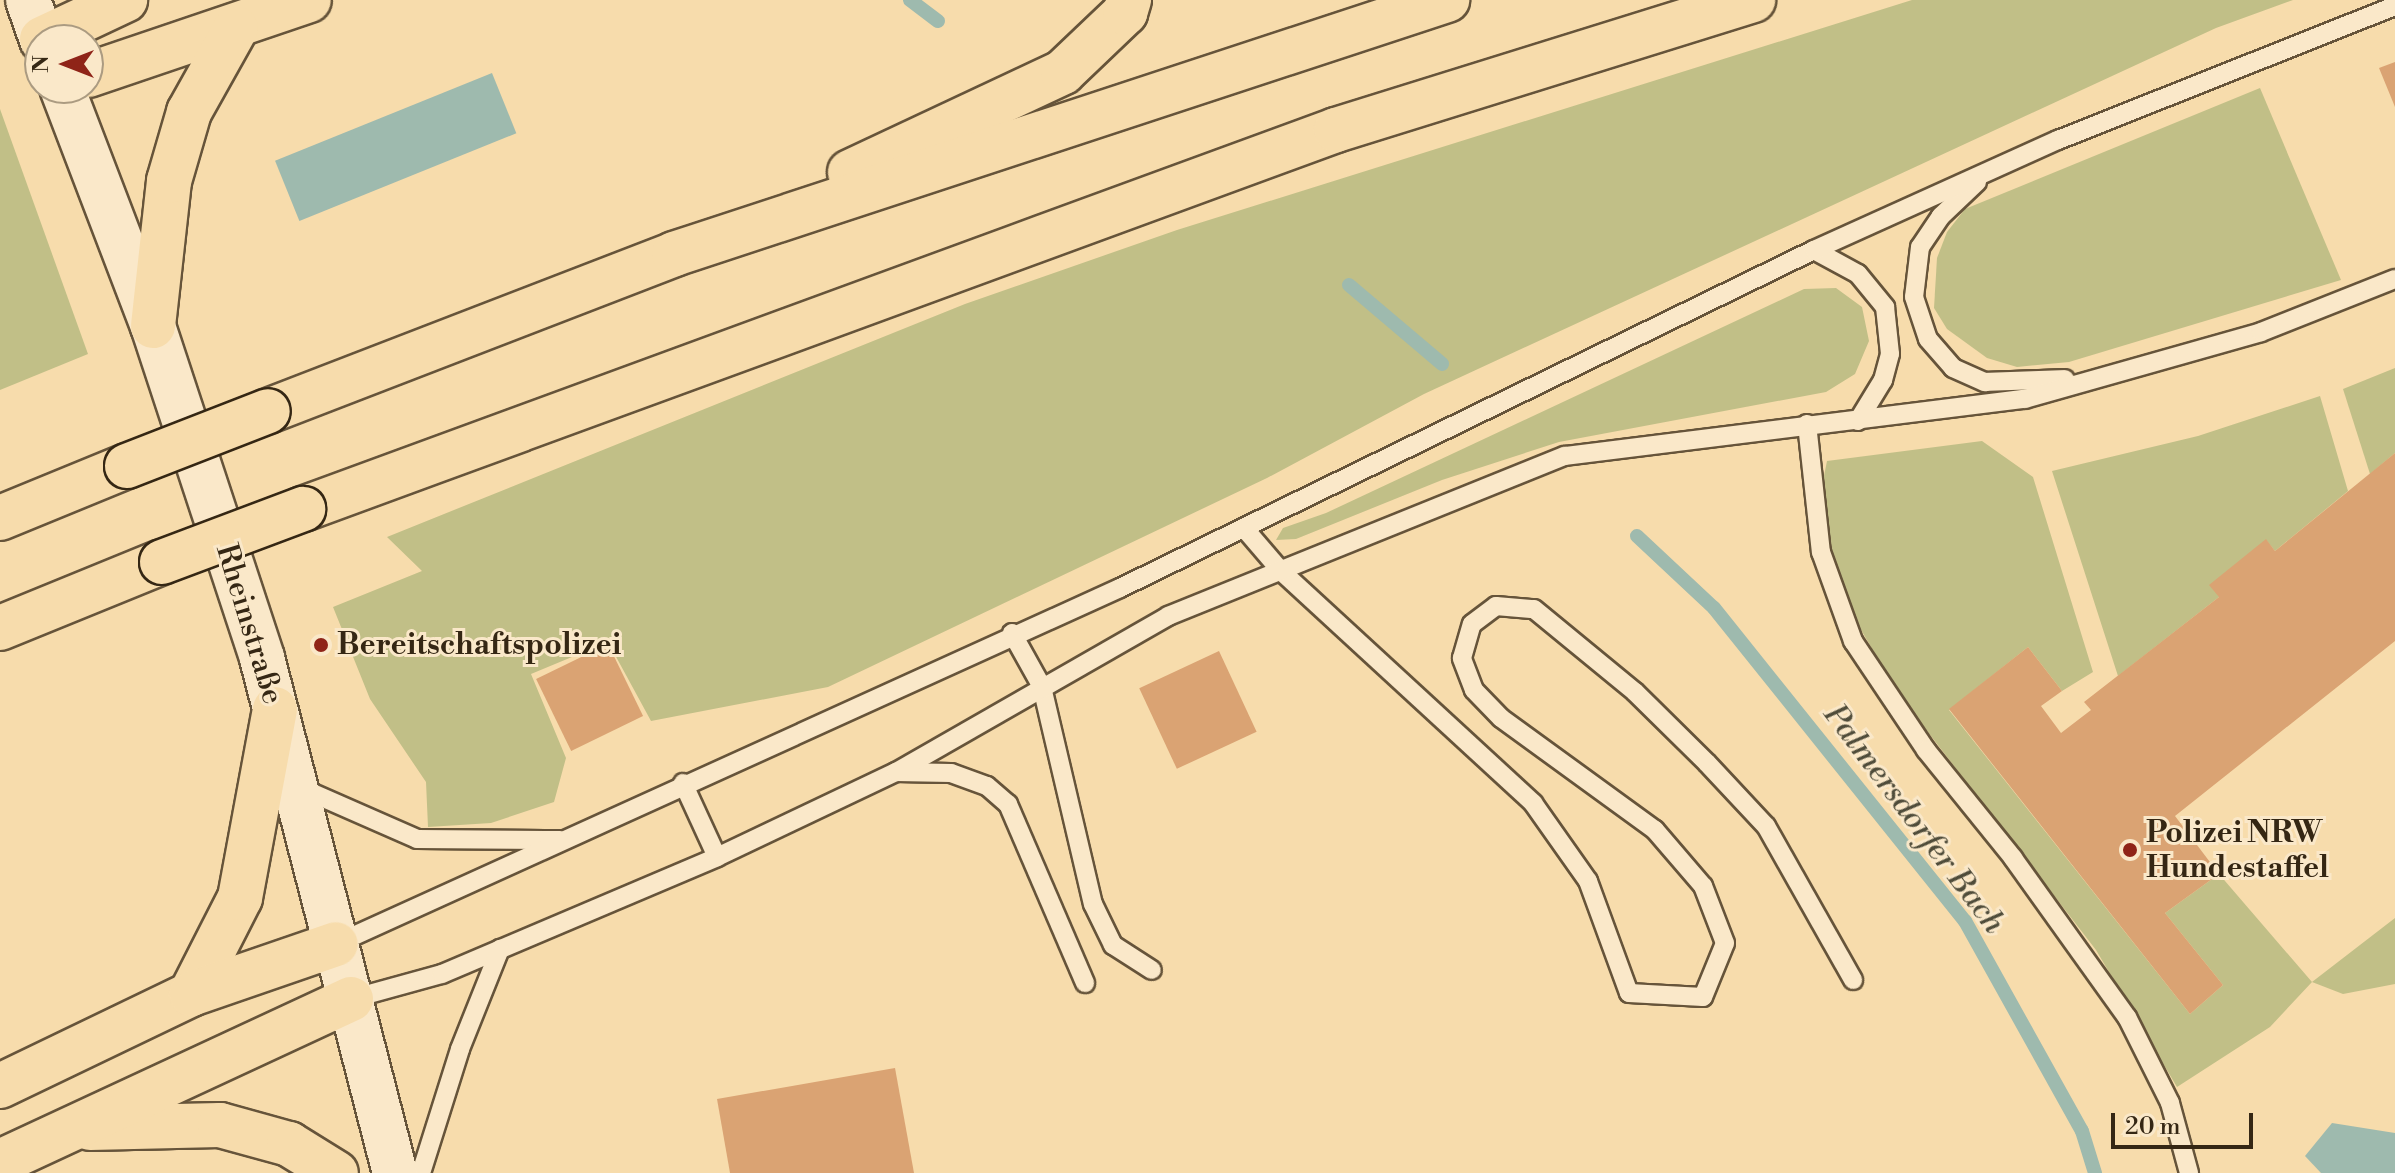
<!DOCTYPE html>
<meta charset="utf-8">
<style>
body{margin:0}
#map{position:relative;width:2395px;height:1173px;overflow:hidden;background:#f7dcac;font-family:"Libre Bodoni",serif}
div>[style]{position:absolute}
.green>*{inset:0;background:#c1bf87}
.water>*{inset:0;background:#9ebaae;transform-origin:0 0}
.stream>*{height:14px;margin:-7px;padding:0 7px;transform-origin:7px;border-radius:7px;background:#9ebaae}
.building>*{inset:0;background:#daa373;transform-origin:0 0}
.roads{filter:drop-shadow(2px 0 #66543a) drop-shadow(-2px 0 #66543a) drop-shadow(0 2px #66543a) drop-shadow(0 -2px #66543a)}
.service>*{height:18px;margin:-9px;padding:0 9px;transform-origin:9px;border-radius:9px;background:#fae8c9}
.secondary>*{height:44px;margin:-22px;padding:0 22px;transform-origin:22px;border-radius:22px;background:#fae8c9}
.motorway>*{height:44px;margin:-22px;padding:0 22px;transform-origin:22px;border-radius:22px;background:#f7dcac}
.bridges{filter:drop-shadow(2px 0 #352714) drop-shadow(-2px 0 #352714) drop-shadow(0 2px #352714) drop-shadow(0 -2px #352714)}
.motorway-bridge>*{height:44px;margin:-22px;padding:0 22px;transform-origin:22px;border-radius:22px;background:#f7dcac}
.dots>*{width:22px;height:22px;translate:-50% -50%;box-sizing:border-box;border:4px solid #fae8c9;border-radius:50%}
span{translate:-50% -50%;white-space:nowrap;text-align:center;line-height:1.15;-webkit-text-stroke:6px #fae8c9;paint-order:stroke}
.street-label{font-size:30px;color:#352714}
.poi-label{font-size:30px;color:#352714;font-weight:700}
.left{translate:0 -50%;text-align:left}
.water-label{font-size:32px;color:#4f4c3a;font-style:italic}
.north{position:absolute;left:24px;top:24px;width:80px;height:80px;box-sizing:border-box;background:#fae8c9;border:2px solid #ab9b81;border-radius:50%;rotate:270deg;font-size:22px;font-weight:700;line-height:32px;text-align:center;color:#352714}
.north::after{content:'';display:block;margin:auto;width:28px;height:36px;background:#8f2418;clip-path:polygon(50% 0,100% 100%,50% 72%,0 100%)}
.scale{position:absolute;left:2111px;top:1113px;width:142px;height:36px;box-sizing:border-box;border:4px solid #352714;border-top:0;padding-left:10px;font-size:24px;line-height:28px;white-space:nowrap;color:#352714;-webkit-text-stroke:6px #fae8c9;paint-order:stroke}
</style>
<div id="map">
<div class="green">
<div style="clip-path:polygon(1912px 0,2293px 0,2216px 28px,1424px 394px,1267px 478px,828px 687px,651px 721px,608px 642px,531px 674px,566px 758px,554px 802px,491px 823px,428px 827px,426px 782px,370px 699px,333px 607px,422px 571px,387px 537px,965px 304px,1177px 230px)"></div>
<div style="clip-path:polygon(2260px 88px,2341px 280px,2069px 362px,2017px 367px,1987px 358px,1947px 329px,1934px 308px,1937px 258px,1947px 232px,1965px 209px)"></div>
<div style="clip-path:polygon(0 109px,88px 354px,0 390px)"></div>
<div style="clip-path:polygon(1836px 288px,1862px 307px,1869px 341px,1855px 374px,1826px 392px,1559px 442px,1442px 480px,1296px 539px,1276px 540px,1283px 528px,1326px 513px,1804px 289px)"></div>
<div style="clip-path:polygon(2395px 368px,2395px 453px,2370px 474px,2343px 389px)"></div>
<div style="clip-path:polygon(2320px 396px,2348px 491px,2275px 551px,2266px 540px,2219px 597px,2118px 676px,2052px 471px,2198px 436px)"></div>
<div style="clip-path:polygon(1982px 441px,2033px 477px,2093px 672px,2062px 691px,2028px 647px,1949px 710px,2190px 1014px,2223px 985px,2165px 913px,2219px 874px,2312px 982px,2395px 918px,2395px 984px,2343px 994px,2312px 982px,2270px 1027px,2177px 1087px,2096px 950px,1897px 692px,1845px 602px,1826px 528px,1822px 486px,1827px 461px)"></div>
</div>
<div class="water">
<div style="left:492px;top:73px;width:65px;height:234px;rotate:68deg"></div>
<div style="clip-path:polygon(2332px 1123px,2395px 1133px,2395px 1173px,2321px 1173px,2305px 1156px)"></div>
</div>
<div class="stream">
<div style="left:910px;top:0;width:35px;rotate:37deg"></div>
<div style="left:1349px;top:285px;width:122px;rotate:40.3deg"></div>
<div style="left:1637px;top:536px;width:105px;rotate:43.1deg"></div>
<div style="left:1714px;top:608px;width:401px;rotate:51.3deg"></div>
<div style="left:1965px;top:921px;width:240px;rotate:60.9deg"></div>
<div style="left:2082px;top:1131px;width:44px;rotate:72.8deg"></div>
</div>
<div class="building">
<div style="clip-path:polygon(2395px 62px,2395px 107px,2379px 68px)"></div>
<div style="clip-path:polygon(2395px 453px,2395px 641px,2175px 816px,2219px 874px,2165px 913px,2223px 985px,2190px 1014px,1949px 709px,2028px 647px,2062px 691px,2041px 706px,2061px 733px,2091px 710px,2084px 702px,2219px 597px,2209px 585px,2266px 539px,2275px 551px)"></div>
<div style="left:608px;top:644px;width:80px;height:80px;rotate:64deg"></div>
<div style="left:1219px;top:651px;width:89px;height:88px;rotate:65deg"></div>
<div style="clip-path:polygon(895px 1068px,914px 1173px,730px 1173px,717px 1099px)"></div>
</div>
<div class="roads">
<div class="service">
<div style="left:1977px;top:182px;width:50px;rotate:136.6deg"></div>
<div style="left:1941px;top:216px;width:37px;rotate:124deg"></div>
<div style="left:1920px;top:247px;width:50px;rotate:96.8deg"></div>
<div style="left:1914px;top:297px;width:44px;rotate:71.6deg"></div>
<div style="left:1928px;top:339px;width:38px;rotate:49deg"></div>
<div style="left:1953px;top:368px;width:35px;rotate:24deg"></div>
<div style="left:1985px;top:382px;width:80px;rotate:-2.1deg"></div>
<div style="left:1814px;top:250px;width:50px;rotate:28.6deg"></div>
<div style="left:1858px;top:274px;width:43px;rotate:50.7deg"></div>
<div style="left:1885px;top:307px;width:47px;rotate:83.9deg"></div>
<div style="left:1890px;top:354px;width:27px;rotate:105deg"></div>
<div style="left:1883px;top:380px;width:48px;rotate:121.4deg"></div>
<div style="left:1807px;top:424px;width:129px;rotate:83.8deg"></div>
<div style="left:1821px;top:552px;width:95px;rotate:70.2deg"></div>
<div style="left:1853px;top:641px;width:131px;rotate:56.2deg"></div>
<div style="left:1926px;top:750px;width:139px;rotate:51.1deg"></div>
<div style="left:2013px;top:858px;width:196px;rotate:54.4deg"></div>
<div style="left:2127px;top:1017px;width:96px;rotate:63.4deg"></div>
<div style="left:2170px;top:1103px;width:73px;rotate:74.8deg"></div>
<div style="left:1244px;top:528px;width:57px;rotate:49.3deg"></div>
<div style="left:1281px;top:571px;width:343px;rotate:42.6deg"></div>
<div style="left:1533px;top:803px;width:95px;rotate:54.8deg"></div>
<div style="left:1588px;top:881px;width:119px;rotate:69.9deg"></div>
<div style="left:1629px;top:993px;width:74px;rotate:3.1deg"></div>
<div style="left:1703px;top:997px;width:58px;rotate:-67.8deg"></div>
<div style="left:1725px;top:943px;width:61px;rotate:-111.1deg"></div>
<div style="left:1703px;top:886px;width:74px;rotate:-130.6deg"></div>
<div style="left:1655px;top:830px;width:190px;rotate:-144deg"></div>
<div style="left:1501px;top:718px;width:39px;rotate:-134deg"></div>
<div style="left:1474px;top:690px;width:34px;rotate:-111deg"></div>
<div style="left:1462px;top:658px;width:35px;rotate:-74deg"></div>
<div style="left:1472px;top:624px;width:30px;rotate:-37deg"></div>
<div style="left:1496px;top:606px;width:38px;rotate:5deg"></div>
<div style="left:1534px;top:609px;width:131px;rotate:39.4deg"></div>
<div style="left:1635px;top:692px;width:101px;rotate:44.6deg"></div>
<div style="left:1707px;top:763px;width:86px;rotate:46.9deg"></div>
<div style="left:1766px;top:826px;width:177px;rotate:60.5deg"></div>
<div style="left:1012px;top:633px;width:62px;rotate:60.9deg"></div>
<div style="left:1042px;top:687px;width:223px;rotate:76.8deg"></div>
<div style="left:1093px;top:904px;width:46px;rotate:64deg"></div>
<div style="left:1113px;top:945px;width:46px;rotate:32.7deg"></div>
<div style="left:896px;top:772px;width:55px;rotate:1deg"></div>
<div style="left:951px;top:773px;width:38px;rotate:20deg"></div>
<div style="left:987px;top:786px;width:28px;rotate:41deg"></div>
<div style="left:1008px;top:804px;width:195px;rotate:66.7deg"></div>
<div style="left:683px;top:783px;width:81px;rotate:65.3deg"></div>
<div style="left:301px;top:788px;width:127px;rotate:23.7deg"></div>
<div style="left:417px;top:839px;width:143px;rotate:0.4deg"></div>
<div style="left:336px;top:944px;width:861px;rotate:-24.42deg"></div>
<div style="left:1120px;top:588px;width:772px;rotate:-25.97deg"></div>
<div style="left:1814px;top:250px;width:268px;rotate:-24.3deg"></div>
<div style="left:2058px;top:140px;width:363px;rotate:-21.7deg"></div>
<div style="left:351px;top:999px;width:94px;rotate:-15.4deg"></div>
<div style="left:442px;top:974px;width:299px;rotate:-23deg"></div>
<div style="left:717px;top:857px;width:198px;rotate:-25.4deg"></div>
<div style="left:896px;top:772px;width:314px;rotate:-29.8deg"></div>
<div style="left:1168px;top:616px;width:428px;rotate:-22deg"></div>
<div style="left:1565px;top:456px;width:464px;rotate:-7.1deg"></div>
<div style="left:2025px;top:399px;width:245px;rotate:-15.8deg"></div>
<div style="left:2261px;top:332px;width:144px;rotate:-21.6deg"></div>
<div style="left:421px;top:1173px;width:130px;rotate:-72.5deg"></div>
<div style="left:460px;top:1049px;width:108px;rotate:-68.2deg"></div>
</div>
<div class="secondary">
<div style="left:28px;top:0;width:42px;rotate:70.7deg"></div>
<div style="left:62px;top:88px;width:255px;rotate:69.1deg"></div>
<div style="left:153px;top:326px;width:349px;rotate:71.8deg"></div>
<div style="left:262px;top:658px;width:532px;rotate:75.52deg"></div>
</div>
<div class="motorway">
<div style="left:42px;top:39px;width:92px;rotate:-25.2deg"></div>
<div style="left:88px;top:75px;width:233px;rotate:-18.7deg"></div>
<div style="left:850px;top:172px;width:235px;rotate:-25.1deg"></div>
<div style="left:1063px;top:72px;width:86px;rotate:-43.6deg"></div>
<div style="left:1125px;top:13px;width:14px;rotate:-73deg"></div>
<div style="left:153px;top:326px;width:146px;rotate:-83.7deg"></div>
<div style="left:169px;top:181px;width:72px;rotate:-73.8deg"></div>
<div style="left:189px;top:112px;width:96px;rotate:-60.8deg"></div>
<div style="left:268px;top:411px;width:435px;rotate:-21.1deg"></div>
<div style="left:674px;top:254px;width:814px;rotate:-18.19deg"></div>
<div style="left:303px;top:509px;width:1100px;rotate:-20.15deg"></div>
<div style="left:1336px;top:130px;width:437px;rotate:-17.3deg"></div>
<div style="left:0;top:518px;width:137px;rotate:-22.3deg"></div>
<div style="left:0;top:628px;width:175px;rotate:-22.2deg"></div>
<div style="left:191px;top:994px;width:108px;rotate:-63deg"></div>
<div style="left:240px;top:898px;width:192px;rotate:-79.5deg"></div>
<div style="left:0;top:1086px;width:212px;rotate:-25.7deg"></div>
<div style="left:191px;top:994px;width:153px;rotate:-19deg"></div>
<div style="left:90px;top:1128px;width:130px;rotate:-1.3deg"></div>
<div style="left:220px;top:1125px;width:72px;rotate:15.4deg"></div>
<div style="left:289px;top:1144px;width:55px;rotate:31.7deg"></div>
<div style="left:0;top:1162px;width:387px;rotate:-24.9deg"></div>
</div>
</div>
<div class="bridges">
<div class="motorway-bridge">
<div style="left:127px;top:466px;width:151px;rotate:-21.3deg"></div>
<div style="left:162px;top:562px;width:151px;rotate:-20.6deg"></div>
</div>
</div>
<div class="dots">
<div style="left:321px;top:645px;background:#8f2418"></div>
<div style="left:2130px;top:850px;background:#8f2418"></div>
</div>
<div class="street-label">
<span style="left:249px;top:624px;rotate:73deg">Rheinstraße</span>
</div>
<div class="poi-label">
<span class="left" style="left:337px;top:645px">Bereitschaftspolizei</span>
<span class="left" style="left:2146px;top:850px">Polizei NRW<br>Hundestaffel</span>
</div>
<div class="water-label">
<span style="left:1914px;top:819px;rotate:53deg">Palmersdorfer Bach</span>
</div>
<div class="north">N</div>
<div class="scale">20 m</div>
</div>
